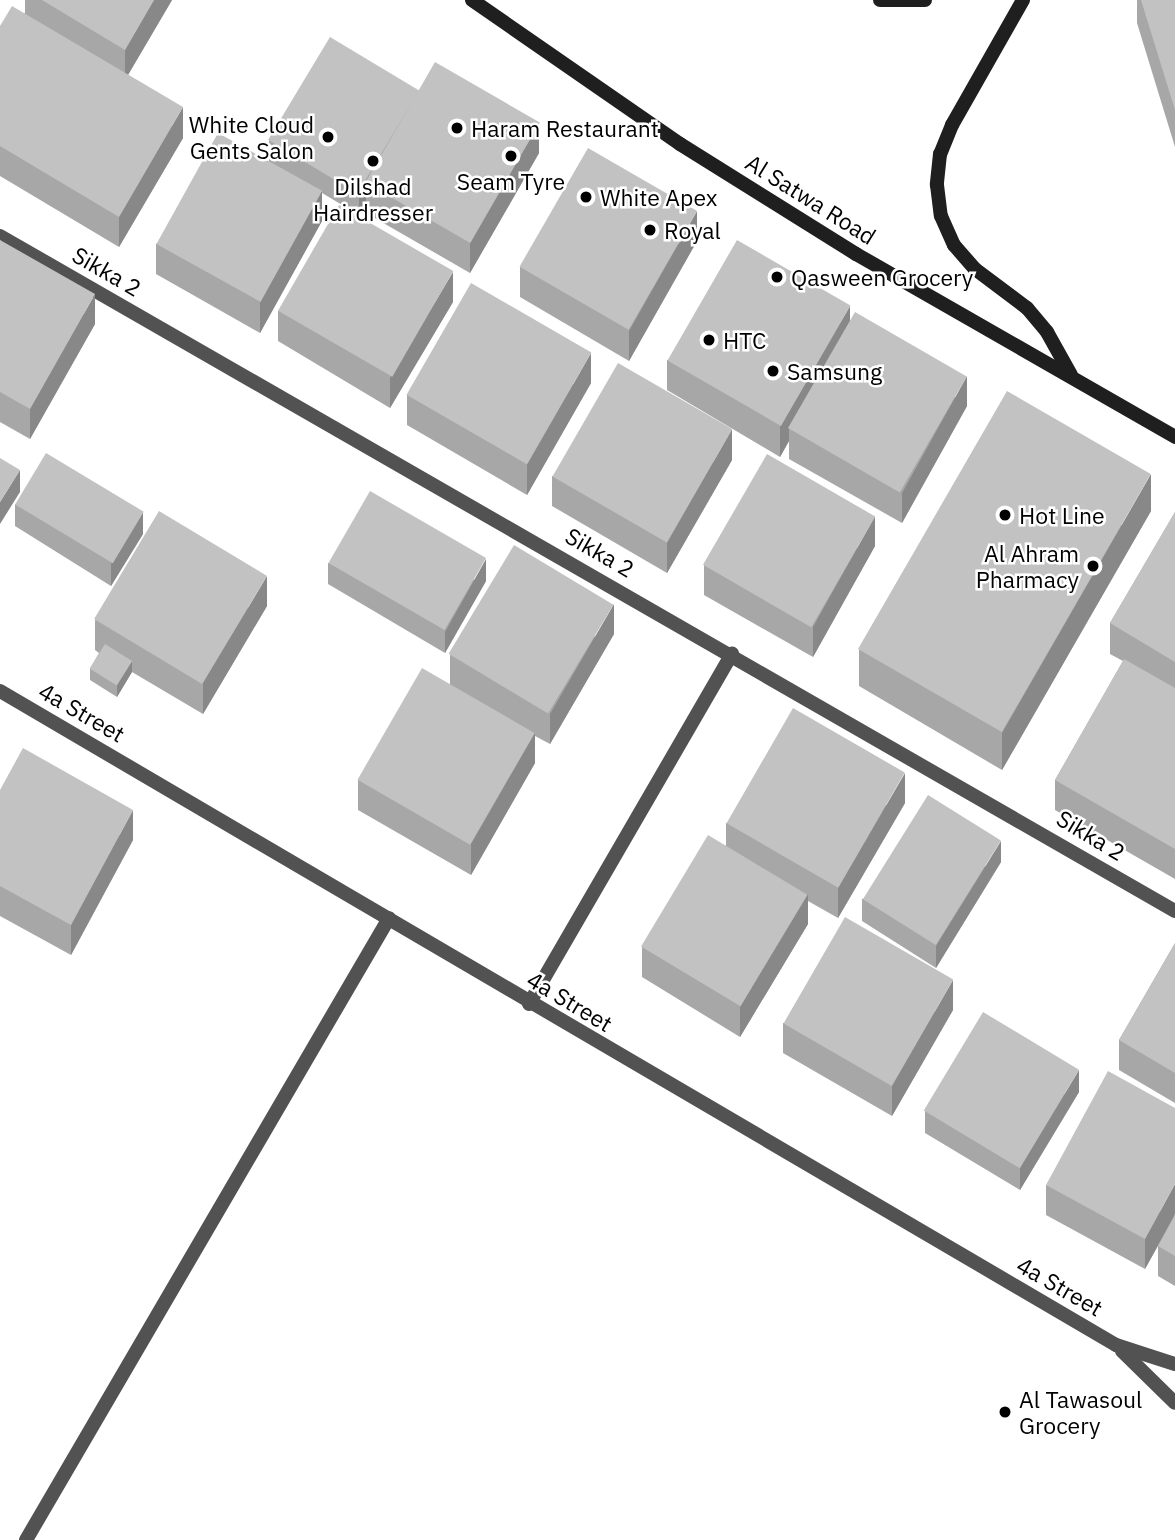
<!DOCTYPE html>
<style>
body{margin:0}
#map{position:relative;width:1175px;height:1540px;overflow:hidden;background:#fff;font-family:"IBM Plex Sans",sans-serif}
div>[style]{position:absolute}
.service>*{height:14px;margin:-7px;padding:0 7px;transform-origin:7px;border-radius:7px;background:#525252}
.minor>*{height:14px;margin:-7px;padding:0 7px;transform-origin:7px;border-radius:7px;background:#525252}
.secondary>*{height:14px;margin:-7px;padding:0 7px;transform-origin:7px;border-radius:7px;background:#1f1f1f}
.wall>*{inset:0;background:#a7a7a7}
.shaded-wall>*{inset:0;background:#888}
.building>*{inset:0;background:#c2c2c2;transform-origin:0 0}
.dots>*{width:19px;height:19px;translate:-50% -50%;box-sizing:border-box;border:4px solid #fff;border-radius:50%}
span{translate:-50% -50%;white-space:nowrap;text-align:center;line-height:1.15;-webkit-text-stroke:5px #fff;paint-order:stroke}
.poi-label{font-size:23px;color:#000}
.right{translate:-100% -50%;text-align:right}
.left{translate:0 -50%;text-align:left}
.street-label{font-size:23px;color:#000}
</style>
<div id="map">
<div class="service">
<div style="left:529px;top:1004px;width:405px;rotate:-59.9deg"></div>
</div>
<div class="minor">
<div style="left:0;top:236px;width:1355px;rotate:29.88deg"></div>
<div style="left:0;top:691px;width:1294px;rotate:30.37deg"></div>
<div style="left:1116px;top:1345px;width:62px;rotate:17.9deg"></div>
<div style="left:1122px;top:1351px;width:74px;rotate:44.5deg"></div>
<div style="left:26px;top:1540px;width:720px;rotate:-59.73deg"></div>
</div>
<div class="secondary">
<div style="left:472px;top:0;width:253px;rotate:34.7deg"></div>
<div style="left:680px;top:144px;width:208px;rotate:32deg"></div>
<div style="left:856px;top:254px;width:368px;rotate:29.8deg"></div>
<div style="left:880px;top:0;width:45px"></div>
<div style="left:1023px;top:0;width:144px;rotate:119.6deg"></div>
<div style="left:952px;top:125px;width:31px;rotate:112deg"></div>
<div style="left:940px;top:154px;width:31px;rotate:96deg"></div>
<div style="left:937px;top:185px;width:31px;rotate:83deg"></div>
<div style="left:941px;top:216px;width:32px;rotate:66deg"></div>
<div style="left:954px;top:245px;width:32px;rotate:49deg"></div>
<div style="left:975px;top:269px;width:65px;rotate:36.9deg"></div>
<div style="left:1027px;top:308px;width:31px;rotate:50deg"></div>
<div style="left:1047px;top:332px;width:49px;rotate:60.8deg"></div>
</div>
<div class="wall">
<div style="clip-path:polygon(25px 0,172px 0,128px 75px,183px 138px,119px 247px,0 176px,0 26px,25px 13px)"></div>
<div style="clip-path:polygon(1137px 0,1175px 0,1175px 147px,1137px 23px)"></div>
<div style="clip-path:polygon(419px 91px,539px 153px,470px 273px,366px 213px,366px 204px,359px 215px,322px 193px,322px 221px,260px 333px,156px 274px,156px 244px,269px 161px,269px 140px)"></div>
<div style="clip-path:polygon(0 240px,95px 324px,30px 439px,0 422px)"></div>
<div style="clip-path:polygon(697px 241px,629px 361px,520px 297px,520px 267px)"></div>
<div style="clip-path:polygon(453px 302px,390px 408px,278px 341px,278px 311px)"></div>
<div style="clip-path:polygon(850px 321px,967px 406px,902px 523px,789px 459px,789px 441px,780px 457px,667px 390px,667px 360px)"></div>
<div style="clip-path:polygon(591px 383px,527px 495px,407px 425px,407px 395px)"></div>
<div style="clip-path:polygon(732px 460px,667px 573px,552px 506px,552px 476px)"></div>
<div style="clip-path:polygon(15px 504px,143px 534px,111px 586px,15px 526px)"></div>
<div style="clip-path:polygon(1151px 511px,1002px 770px,859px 686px,859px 650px)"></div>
<div style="clip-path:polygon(1175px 512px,1175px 879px,1055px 810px,1055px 780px,1123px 661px,1110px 654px,1110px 623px)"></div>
<div style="clip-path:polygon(875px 546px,813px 657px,704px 595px,704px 565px)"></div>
<div style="clip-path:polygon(328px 563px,486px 581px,445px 653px,328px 584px)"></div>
<div style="clip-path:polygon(267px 606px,203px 714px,132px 672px,117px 697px,90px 680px,90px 669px,99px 653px,95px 650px,95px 620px)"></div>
<div style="clip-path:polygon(614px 634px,550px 744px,535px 736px,535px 763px,471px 875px,358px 810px,358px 780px,450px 684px,450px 655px)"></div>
<div style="clip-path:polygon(0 790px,133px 840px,71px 955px,0 916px)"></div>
<div style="clip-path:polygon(905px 803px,838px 918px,808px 901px,808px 924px,740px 1037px,642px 977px,642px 947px,726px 845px,726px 823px)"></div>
<div style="clip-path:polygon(1001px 862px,936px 968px,862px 921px,862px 899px)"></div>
<div style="clip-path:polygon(1175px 943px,1175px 1103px,1119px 1070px,1119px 1040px)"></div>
<div style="clip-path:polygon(953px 1010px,892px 1116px,783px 1053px,783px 1023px)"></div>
<div style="clip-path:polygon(1079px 1092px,1020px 1190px,925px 1133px,925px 1111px)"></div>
<div style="clip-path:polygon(1046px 1185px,1175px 1215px,1175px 1286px,1158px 1276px,1158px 1246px,1145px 1269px,1046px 1215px)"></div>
</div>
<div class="shaded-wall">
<div style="clip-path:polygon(154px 0,172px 0,125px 80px,125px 50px)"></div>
<div style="clip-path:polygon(183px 107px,183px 138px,119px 247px,119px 217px)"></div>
<div style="clip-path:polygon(539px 123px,539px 153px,470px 273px,470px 243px)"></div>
<div style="clip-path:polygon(366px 183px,366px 204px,359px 215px,359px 193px)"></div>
<div style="clip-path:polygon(322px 191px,322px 221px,260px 333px,260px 303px)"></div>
<div style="clip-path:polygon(697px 211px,697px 241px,629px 361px,629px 331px)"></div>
<div style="clip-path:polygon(453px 272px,453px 302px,390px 408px,390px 378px)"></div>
<div style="clip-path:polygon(95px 294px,95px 324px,30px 439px,30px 409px)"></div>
<div style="clip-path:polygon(850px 306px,850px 336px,789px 429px,789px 441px,780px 457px,780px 427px)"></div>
<div style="clip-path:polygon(591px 353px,591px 383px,527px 495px,527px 465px)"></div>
<div style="clip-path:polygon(967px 376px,967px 406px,902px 523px,902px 493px)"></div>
<div style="clip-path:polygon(732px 429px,732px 460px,667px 573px,667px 543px)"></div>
<div style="clip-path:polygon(20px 470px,20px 492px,0 524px,0 502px)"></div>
<div style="clip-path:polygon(1151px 474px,1151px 511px,1002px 770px,1002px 733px)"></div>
<div style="clip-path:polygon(143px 512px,143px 534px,111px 586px,111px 564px)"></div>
<div style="clip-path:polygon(875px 516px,875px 546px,813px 657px,813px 627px)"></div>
<div style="clip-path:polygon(486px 559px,486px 581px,445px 653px,445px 632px)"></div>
<div style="clip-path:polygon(267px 576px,267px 606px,203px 714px,203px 683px)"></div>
<div style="clip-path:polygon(614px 604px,614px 634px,550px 744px,550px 714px)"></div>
<div style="clip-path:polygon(132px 661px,132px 672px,117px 697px,117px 685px)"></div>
<div style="clip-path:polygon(535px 733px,535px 763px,471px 875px,471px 844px)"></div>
<div style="clip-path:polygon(905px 773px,905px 803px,838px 918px,838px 888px)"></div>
<div style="clip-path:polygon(133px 810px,133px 840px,71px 955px,71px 925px)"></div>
<div style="clip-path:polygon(1001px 841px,1001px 862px,936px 968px,936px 946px)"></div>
<div style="clip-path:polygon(808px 894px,808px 924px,740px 1037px,740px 1007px)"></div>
<div style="clip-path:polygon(953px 980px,953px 1010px,892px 1116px,892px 1086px)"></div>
<div style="clip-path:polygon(1079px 1070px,1079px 1092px,1020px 1190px,1020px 1168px)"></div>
<div style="clip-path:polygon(1175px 1184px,1175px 1214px,1145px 1269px,1145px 1239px)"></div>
</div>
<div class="building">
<div style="clip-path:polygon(42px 0,154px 0,125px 50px)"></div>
<div style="clip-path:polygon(1141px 0,1175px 0,1175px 110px)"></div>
<div style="clip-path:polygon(12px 6px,183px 107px,119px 217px,0 146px,0 26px)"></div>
<div style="left:330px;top:37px;width:104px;height:120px;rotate:31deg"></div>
<div style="left:435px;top:62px;width:121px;height:139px;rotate:30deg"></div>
<div style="left:218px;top:133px;width:119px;height:127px;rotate:29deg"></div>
<div style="left:588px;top:148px;width:126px;height:137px;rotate:30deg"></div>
<div style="left:339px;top:205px;width:132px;height:122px;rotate:30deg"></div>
<div style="clip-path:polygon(0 240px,95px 294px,30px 409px,0 392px)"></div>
<div style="left:737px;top:240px;width:131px;height:139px;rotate:30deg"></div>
<div style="left:471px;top:283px;width:139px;height:129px;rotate:30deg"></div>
<div style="left:855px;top:312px;width:129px;height:134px;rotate:30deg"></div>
<div style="left:618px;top:363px;width:132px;height:131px;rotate:30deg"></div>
<div style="left:1007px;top:391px;width:166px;height:298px;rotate:30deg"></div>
<div style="left:46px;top:453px;width:114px;height:60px;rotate:31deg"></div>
<div style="left:767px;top:454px;width:125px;height:128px;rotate:30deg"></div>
<div style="clip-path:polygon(0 458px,20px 470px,0 502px)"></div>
<div style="left:370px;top:491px;width:134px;height:83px;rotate:30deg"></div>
<div style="left:159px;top:511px;width:126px;height:126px;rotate:31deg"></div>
<div style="clip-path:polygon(1175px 512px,1175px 662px,1110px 623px)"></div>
<div style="left:514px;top:545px;width:116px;height:127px;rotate:31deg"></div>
<div style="left:105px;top:644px;width:32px;height:29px;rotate:32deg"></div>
<div style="clip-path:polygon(1124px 659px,1175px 688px,1175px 849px,1055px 780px)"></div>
<div style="left:422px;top:668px;width:130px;height:129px;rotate:30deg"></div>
<div style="left:793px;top:708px;width:129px;height:133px;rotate:30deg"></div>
<div style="clip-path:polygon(23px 748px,133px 810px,71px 925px,0 886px,0 790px)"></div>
<div style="left:928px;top:795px;width:86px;height:123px;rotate:32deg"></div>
<div style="left:708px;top:835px;width:116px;height:130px;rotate:31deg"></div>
<div style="left:845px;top:917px;width:125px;height:123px;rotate:30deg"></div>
<div style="clip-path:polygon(1175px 943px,1175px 1073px,1119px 1040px)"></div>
<div style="left:983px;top:1012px;width:112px;height:115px;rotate:31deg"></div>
<div style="clip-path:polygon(1108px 1071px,1175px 1108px,1175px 1184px,1145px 1239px,1046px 1185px)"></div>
<div style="clip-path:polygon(1175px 1215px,1175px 1256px,1158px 1246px)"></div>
</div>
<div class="dots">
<div style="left:457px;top:128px;background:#000"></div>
<div style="left:328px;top:137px;background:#000"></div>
<div style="left:511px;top:156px;background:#000"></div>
<div style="left:373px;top:161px;background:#000"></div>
<div style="left:586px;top:197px;background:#000"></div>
<div style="left:650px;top:230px;background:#000"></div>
<div style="left:777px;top:277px;background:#000"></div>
<div style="left:709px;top:340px;background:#000"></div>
<div style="left:773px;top:371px;background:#000"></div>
<div style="left:1005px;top:515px;background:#000"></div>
<div style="left:1093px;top:566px;background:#000"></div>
<div style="left:1005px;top:1412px;background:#000"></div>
</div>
<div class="poi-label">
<span class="right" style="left:314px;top:137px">White Cloud<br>Gents Salon</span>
<span class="left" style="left:471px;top:128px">Haram Restaurant</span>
<span style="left:511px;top:181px">Seam Tyre</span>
<span style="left:373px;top:199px">Dilshad<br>Hairdresser</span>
<span class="left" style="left:600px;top:197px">White Apex</span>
<span class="left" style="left:664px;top:230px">Royal</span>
<span class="left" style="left:791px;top:277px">Qasween Grocery</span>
<span class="left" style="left:723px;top:340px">HTC</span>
<span class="left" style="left:787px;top:371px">Samsung</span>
<span class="left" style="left:1019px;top:515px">Hot Line</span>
<span class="right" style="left:1079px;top:566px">Al Ahram<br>Pharmacy</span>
<span class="left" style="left:1019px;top:1412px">Al Tawasoul<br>Grocery</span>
</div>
<div class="street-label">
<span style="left:811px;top:199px;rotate:32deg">Al Satwa Road</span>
<span style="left:107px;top:271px;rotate:30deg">Sikka 2</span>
<span style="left:600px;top:552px;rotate:30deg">Sikka 2</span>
<span style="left:82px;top:712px;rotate:30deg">4a Street</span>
<span style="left:1091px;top:835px;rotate:31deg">Sikka 2</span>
<span style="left:570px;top:1001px;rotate:31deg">4a Street</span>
<span style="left:1060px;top:1286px;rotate:30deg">4a Street</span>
</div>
</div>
